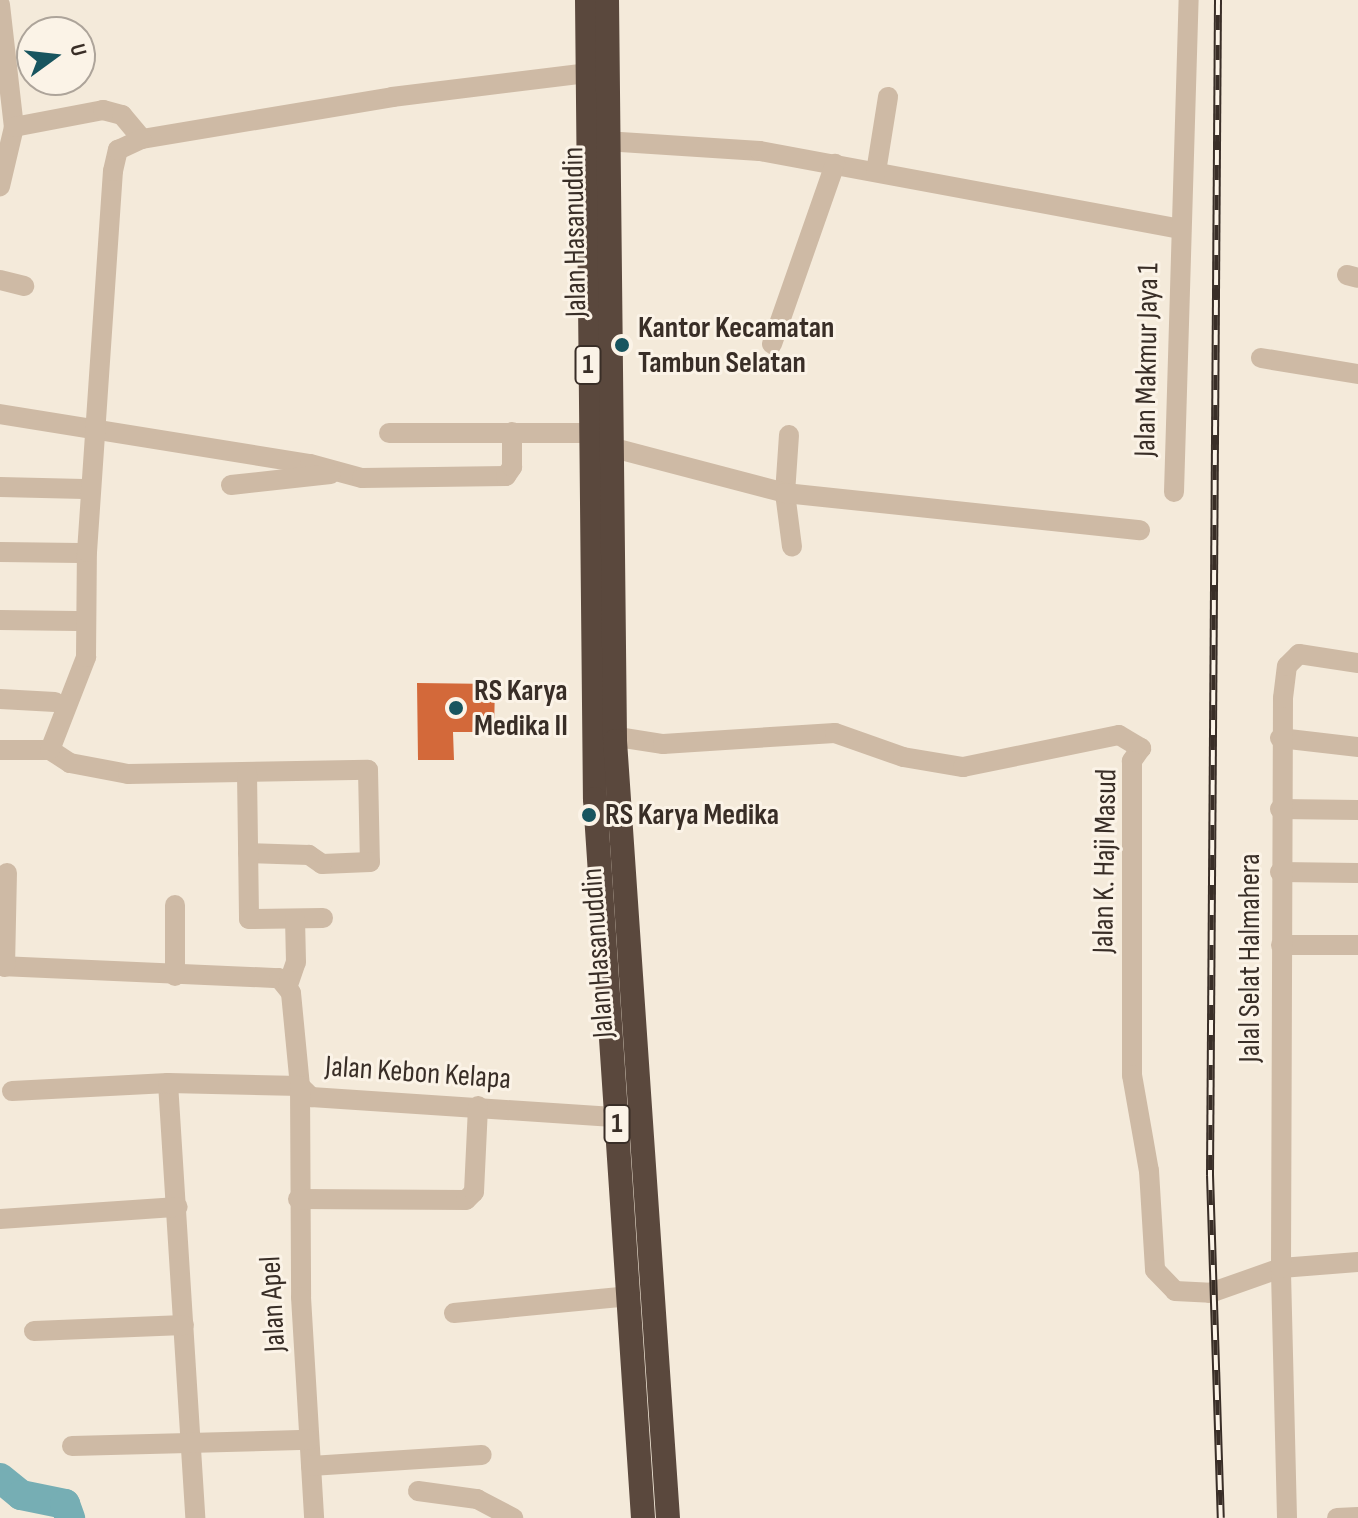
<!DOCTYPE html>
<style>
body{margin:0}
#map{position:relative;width:1358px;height:1518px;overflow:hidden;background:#f4eada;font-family:"Sofia Sans Condensed",sans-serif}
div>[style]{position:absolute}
.river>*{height:30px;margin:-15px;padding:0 15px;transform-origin:15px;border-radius:15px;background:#76aeb4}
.building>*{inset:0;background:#d3693a}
.minor>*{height:20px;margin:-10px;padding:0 10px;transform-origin:10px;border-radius:10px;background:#cebaa5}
.highway>*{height:24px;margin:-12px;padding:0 12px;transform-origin:12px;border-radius:12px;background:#5a483d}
.rail>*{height:8px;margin-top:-4px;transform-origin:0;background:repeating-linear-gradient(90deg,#fbf3e7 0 15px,#392e27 0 30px);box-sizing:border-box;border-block:2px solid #392e27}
.dots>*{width:22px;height:22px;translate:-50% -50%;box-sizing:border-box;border:4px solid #fbf3e7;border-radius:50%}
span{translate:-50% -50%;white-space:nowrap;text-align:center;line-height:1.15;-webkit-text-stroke:6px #fbf3e7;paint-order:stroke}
.shield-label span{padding:2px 6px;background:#fbf3e7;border:2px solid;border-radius:6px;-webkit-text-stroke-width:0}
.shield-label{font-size:28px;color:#392e27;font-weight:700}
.street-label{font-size:30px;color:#392e27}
.poi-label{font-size:30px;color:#392e27;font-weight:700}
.left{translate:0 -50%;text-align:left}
.north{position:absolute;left:16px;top:16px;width:80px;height:80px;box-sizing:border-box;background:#fbf3e7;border:2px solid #ada49a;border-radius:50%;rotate:75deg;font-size:22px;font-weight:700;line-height:32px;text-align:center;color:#392e27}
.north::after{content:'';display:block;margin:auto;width:28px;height:36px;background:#18555f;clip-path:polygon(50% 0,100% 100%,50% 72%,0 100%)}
</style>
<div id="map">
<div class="river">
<div style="left:0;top:1478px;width:27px;rotate:39deg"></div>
<div style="left:21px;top:1495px;width:45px;rotate:11.6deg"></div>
<div style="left:65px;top:1504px;width:15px;rotate:70deg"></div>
</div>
<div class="building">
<div style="clip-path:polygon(417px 683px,495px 684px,494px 732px,453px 732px,454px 760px,418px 760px)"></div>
</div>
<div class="minor">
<div style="left:0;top:5px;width:123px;rotate:83.5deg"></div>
<div style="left:14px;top:127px;width:61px;rotate:103.3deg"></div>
<div style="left:14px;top:127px;width:91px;rotate:-10.8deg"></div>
<div style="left:103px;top:110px;width:20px;rotate:15deg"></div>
<div style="left:122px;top:115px;width:31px;rotate:50deg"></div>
<div style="left:142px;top:139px;width:254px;rotate:-9.5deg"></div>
<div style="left:392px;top:97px;width:196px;rotate:-7deg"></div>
<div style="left:605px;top:141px;width:155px;rotate:3.7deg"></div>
<div style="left:760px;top:151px;width:427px;rotate:10.5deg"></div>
<div style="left:876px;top:172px;width:76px;rotate:-80.9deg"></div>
<div style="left:1347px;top:275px;width:11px;rotate:15deg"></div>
<div style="left:0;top:280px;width:25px;rotate:14deg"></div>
<div style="left:772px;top:344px;width:191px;rotate:-70.7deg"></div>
<div style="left:1261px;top:358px;width:98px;rotate:9.4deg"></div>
<div style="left:0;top:414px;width:314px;rotate:9.2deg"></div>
<div style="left:310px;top:464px;width:54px;rotate:15.1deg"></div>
<div style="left:362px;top:478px;width:144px;rotate:-0.8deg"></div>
<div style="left:506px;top:476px;width:11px;rotate:-56deg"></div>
<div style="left:512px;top:467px;width:35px;rotate:-90deg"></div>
<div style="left:389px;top:433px;width:200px"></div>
<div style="left:789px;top:435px;width:58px;rotate:93.9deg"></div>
<div style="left:785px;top:493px;width:54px;rotate:82.6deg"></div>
<div style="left:610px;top:447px;width:181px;rotate:14.7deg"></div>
<div style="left:785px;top:493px;width:357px;rotate:6deg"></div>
<div style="left:231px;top:485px;width:100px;rotate:-6.3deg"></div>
<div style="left:0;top:487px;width:84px;rotate:1.4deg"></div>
<div style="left:1174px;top:492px;width:492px;rotate:-88.3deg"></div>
<div style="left:0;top:552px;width:80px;rotate:0.7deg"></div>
<div style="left:0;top:620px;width:77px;rotate:0.7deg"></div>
<div style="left:0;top:699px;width:55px;rotate:3.1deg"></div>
<div style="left:605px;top:735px;width:59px;rotate:8.8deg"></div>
<div style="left:663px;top:744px;width:172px;rotate:-3.7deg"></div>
<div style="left:835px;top:733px;width:72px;rotate:19.4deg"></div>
<div style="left:903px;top:757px;width:61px;rotate:9.5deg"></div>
<div style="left:963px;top:767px;width:159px;rotate:-11.6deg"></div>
<div style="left:1119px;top:735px;width:26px;rotate:31deg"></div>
<div style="left:1141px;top:748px;width:16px;rotate:125deg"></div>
<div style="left:1132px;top:761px;width:314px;rotate:90deg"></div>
<div style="left:1132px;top:1075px;width:97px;rotate:80deg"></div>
<div style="left:1149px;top:1171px;width:99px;rotate:86.5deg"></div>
<div style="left:1155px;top:1270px;width:29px;rotate:46deg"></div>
<div style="left:1175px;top:1291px;width:35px;rotate:3deg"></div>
<div style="left:1210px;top:1293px;width:75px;rotate:-19.4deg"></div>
<div style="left:1281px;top:1268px;width:77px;rotate:-4.5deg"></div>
<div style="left:1280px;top:738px;width:79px;rotate:6.6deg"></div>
<div style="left:0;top:750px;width:50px"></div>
<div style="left:50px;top:750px;width:24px;rotate:33deg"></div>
<div style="left:70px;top:763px;width:59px;rotate:10.7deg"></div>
<div style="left:128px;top:774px;width:240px;rotate:-1deg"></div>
<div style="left:368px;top:770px;width:92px;rotate:88.8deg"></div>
<div style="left:370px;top:862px;width:48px;rotate:177.6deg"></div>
<div style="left:322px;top:864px;width:16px;rotate:-145deg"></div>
<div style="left:309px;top:855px;width:61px;rotate:-178.1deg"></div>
<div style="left:50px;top:750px;width:100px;rotate:-68.8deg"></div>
<div style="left:86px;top:657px;width:105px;rotate:-89.5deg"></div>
<div style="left:87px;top:552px;width:382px;rotate:-86.1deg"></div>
<div style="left:113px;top:171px;width:22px;rotate:-77deg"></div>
<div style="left:118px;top:150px;width:26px;rotate:-25deg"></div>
<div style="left:247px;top:773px;width:146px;rotate:89.2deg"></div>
<div style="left:249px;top:919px;width:74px;rotate:-0.8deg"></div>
<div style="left:1280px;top:809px;width:78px;rotate:0.7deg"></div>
<div style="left:1280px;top:872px;width:78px;rotate:0.7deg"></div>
<div style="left:1281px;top:945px;width:77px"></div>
<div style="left:0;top:966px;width:279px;rotate:2.5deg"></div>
<div style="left:279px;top:978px;width:19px;rotate:51deg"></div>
<div style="left:291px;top:993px;width:93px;rotate:84.5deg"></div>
<div style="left:300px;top:1086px;width:16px;rotate:45deg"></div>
<div style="left:311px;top:1097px;width:318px;rotate:3.8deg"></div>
<div style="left:5px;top:967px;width:94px;rotate:-88.8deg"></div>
<div style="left:175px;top:976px;width:71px;rotate:-90deg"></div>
<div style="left:288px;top:985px;width:24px;rotate:-71deg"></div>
<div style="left:296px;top:962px;width:43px;rotate:-91.3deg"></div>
<div style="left:168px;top:1083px;width:436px;rotate:86.4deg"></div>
<div style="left:12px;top:1091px;width:156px;rotate:-2.9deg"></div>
<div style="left:168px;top:1083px;width:132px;rotate:1.3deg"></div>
<div style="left:300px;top:1086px;width:211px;rotate:89.7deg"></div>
<div style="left:301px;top:1297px;width:221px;rotate:86.6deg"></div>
<div style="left:298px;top:1199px;width:168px;rotate:0.3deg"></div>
<div style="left:466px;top:1200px;width:11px;rotate:-45deg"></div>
<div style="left:474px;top:1192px;width:86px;rotate:-87.3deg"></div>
<div style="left:0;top:1219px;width:178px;rotate:-3.9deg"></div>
<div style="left:454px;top:1313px;width:177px;rotate:-5.5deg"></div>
<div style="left:34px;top:1331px;width:150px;rotate:-2.3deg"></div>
<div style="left:72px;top:1446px;width:237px;rotate:-1.5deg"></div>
<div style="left:311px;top:1466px;width:171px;rotate:-3.7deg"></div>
<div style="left:418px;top:1491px;width:60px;rotate:7.7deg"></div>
<div style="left:477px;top:1499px;width:41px;rotate:27.8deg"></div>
<div style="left:1287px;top:1518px;width:250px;rotate:-91.4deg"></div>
<div style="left:1281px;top:1268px;width:570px;rotate:-89.8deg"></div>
<div style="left:1283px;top:698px;width:32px;rotate:-83deg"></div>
<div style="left:1287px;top:666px;width:17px;rotate:-45deg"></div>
<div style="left:1299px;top:654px;width:60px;rotate:8.7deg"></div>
<div style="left:1337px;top:1518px;width:21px;rotate:-3deg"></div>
</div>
<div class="highway">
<div style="left:587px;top:0;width:799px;rotate:89.43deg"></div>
<div style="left:595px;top:799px;width:721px;rotate:86.18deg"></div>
<div style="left:607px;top:0;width:741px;rotate:89.38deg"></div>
<div style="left:615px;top:741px;width:779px;rotate:86.1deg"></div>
</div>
<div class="rail">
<div style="left:1218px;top:0;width:1175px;rotate:90.39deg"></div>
<div style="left:1210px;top:1175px;width:343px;rotate:88.2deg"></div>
</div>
<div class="dots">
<div style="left:622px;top:345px;background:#18555f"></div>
<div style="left:456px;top:708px;background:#18555f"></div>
<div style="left:589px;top:815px;background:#18555f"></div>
</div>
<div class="shield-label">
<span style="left:588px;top:365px">1</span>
<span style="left:617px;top:1124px">1</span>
</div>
<div class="street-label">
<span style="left:575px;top:232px;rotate:-91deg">Jalan Hasanuddin</span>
<span style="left:1147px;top:360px;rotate:-89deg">Jalan Makmur Jaya 1</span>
<span style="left:1105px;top:861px;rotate:-89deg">Jalan K. Haji Masud</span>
<span style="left:598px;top:953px;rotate:-94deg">Jalan Hasanuddin</span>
<span style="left:1250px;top:958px;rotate:-90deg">Jalal Selat Halmahera</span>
<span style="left:418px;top:1073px;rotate:4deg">Jalan Kebon Kelapa</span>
<span style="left:273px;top:1304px;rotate:-93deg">Jalan Apel</span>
</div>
<div class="poi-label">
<span class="left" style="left:638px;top:345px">Kantor Kecamatan<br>Tambun Selatan</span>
<span class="left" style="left:474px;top:708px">RS Karya<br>Medika II</span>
<span class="left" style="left:605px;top:815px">RS Karya Medika</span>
</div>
<div class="north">U</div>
</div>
